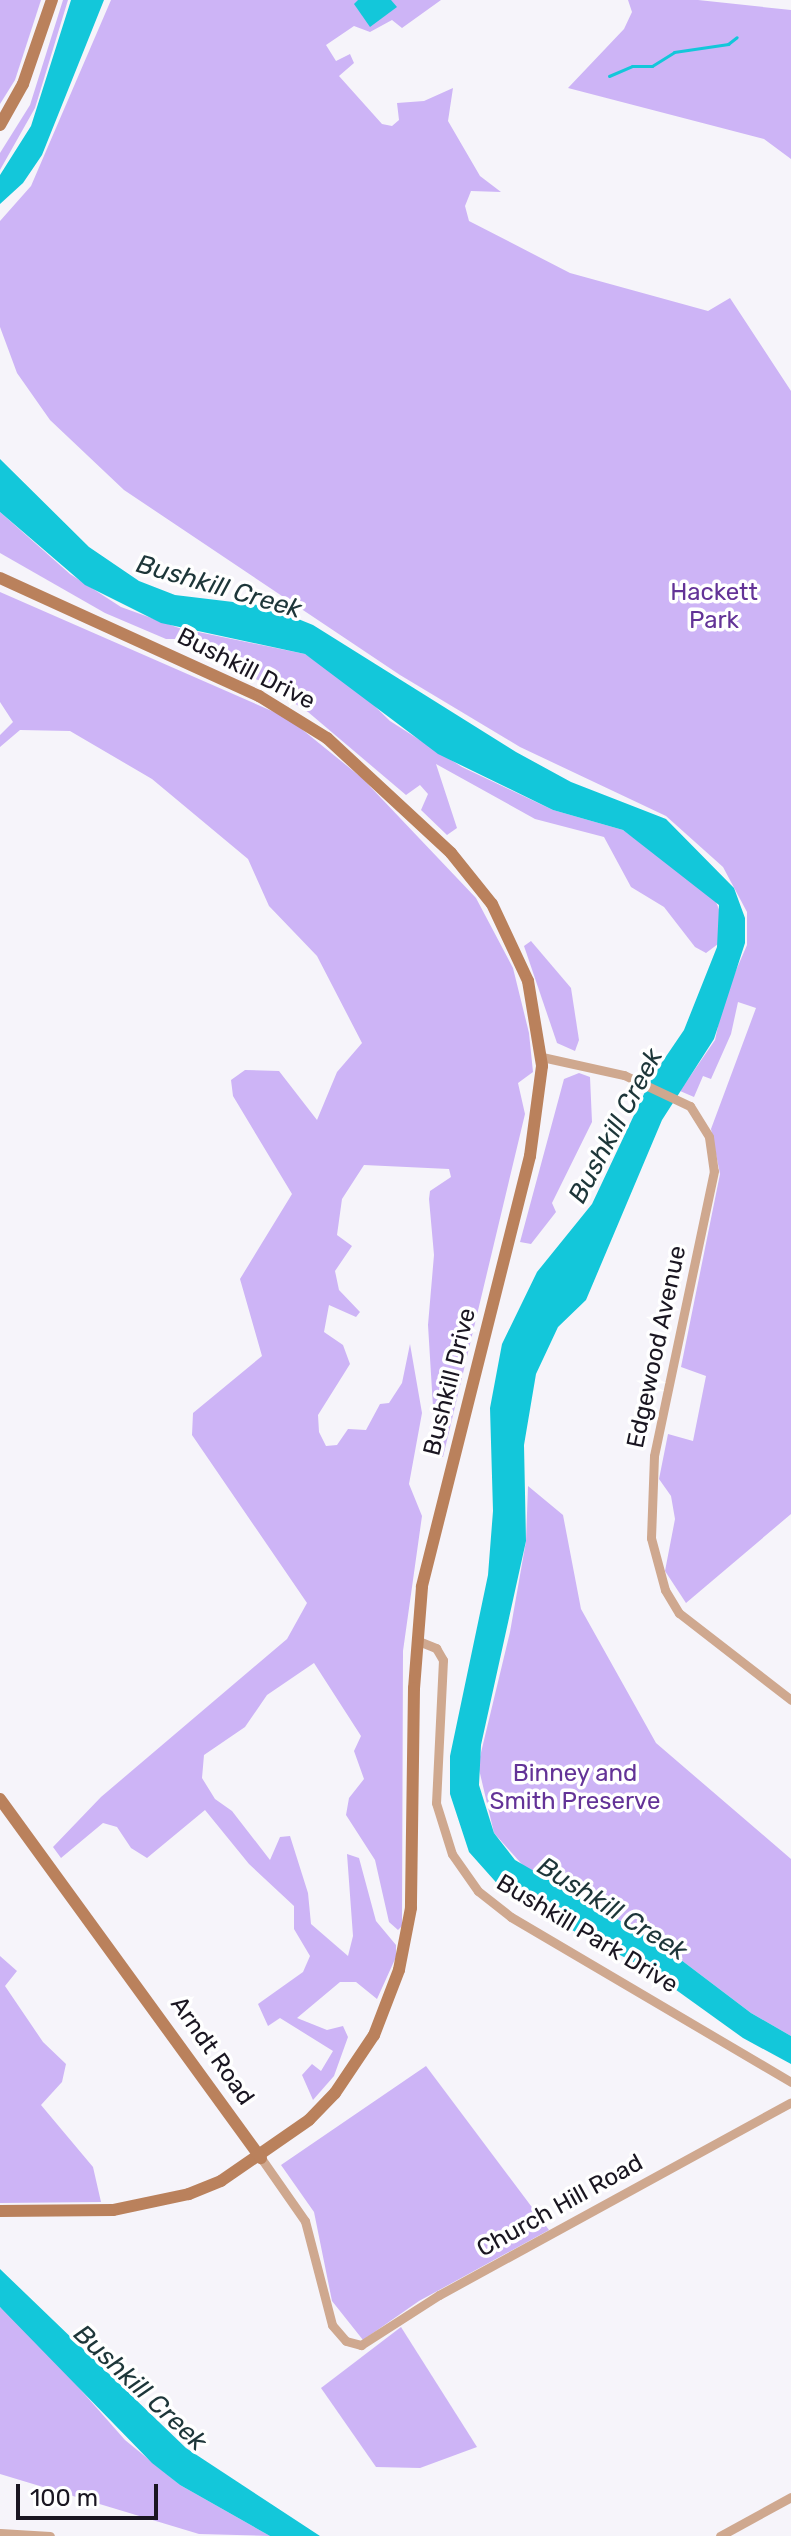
<!DOCTYPE html>
<style>
body{margin:0}
#map{position:relative;width:791px;height:2536px;overflow:hidden;background:#f6f4fa;font-family:Rubik,sans-serif}
div>[style]{position:absolute}
.green>*{inset:0;background:#cdb4f6}
.water>*{inset:0;background:#13c7da}
.stream>*{height:3px;margin:-1.5px;padding:0 1.5px;transform-origin:1.5px;border-radius:1.5px;background:#13c7da}
.street>*{height:9px;margin:-4.5px;padding:0 4.5px;transform-origin:4.5px;border-radius:4.5px;background:#cfa88f}
.secondary>*{height:12px;margin:-6px;padding:0 6px;transform-origin:6px;border-radius:6px;background:#ba815c}
span{translate:-50% -50%;white-space:nowrap;text-align:center;line-height:1.15;-webkit-text-stroke:7px #fff;paint-order:stroke}
.park-label{font-size:24px;color:#633397}
.street-label{font-size:24px;color:#1a1621}
.water-label{font-size:26px;color:#1d3639;font-style:italic}
.scale{position:absolute;left:16px;top:2484px;width:142px;height:36px;box-sizing:border-box;border:4px solid #1a1621;border-top:0;padding-left:10px;font-size:24px;line-height:28px;white-space:nowrap;color:#1a1621;-webkit-text-stroke:6px #fff;paint-order:stroke}
</style>
<div id="map">
<div class="green">
<div style="clip-path:polygon(0 0,41px 0,15px 80px,0 104px)"></div>
<div style="clip-path:polygon(63px 0,68px 0,35px 108px,0 170px,0 153px,30px 105px)"></div>
<div style="clip-path:polygon(111px 0,441px 0,402px 28px,392px 20px,370px 32px,354px 26px,326px 45px,336px 61px,350px 54px,354px 63px,339px 76px,382px 124px,392px 126px,399px 120px,397px 103px,424px 101px,453px 88px,448px 121px,480px 176px,501px 192px,471px 191px,465px 206px,469px 221px,570px 273px,708px 311px,730px 298px,791px 391px,791px 1514px,686px 1603px,665px 1571px,675px 1519px,671px 1496px,659px 1479px,668px 1434px,693px 1441px,706px 1376px,681px 1367px,720px 1174px,711px 1129px,756px 1008px,738px 1002px,731px 1034px,711px 1079px,703px 1076px,694px 1097px,680px 1091px,715px 1040px,724px 998px,747px 945px,747px 912px,723px 867px,666px 816px,520px 747px,400px 675px,124px 490px,50px 420px,17px 373px,0 327px,0 221px,31px 186px)"></div>
<div style="clip-path:polygon(628px 0,698px 0,791px 10px,791px 159px,764px 139px,568px 88px,624px 29px,632px 12px)"></div>
<div style="clip-path:polygon(0 512px,70px 574px,121px 607px,179px 628px,305px 654px,355px 687px,390px 721px,462px 767px,553px 810px,623px 830px,714px 897px,722px 917px,718px 944px,706px 953px,695px 947px,664px 907px,631px 887px,604px 837px,535px 819px,436px 764px,457px 828px,447px 835px,421px 810px,428px 794px,420px 785px,406px 795px,308px 712px,260px 681px,196px 652px,182px 639px,166px 639px,105px 613px,0 553px)"></div>
<div style="clip-path:polygon(0 592px,288px 718px,362px 778px,476px 898px,513px 968px,529px 1033px,533px 1072px,518px 1083px,525px 1114px,443px 1457px,436px 1456px,428px 1325px,434px 1255px,429px 1199px,430px 1191px,451px 1177px,449px 1169px,364px 1165px,342px 1199px,337px 1235px,352px 1246px,335px 1271px,339px 1290px,360px 1312px,356px 1317px,329px 1305px,324px 1332px,343px 1345px,350px 1364px,318px 1415px,319px 1432px,326px 1446px,337px 1445px,348px 1429px,366px 1430px,380px 1404px,389px 1403px,402px 1383px,410px 1344px,422px 1413px,409px 1484px,422px 1516px,403px 1651px,402px 1926px,398px 1930px,389px 1922px,375px 1860px,346px 1815px,349px 1798px,364px 1779px,354px 1751px,361px 1736px,314px 1663px,267px 1695px,245px 1727px,204px 1755px,202px 1778px,215px 1799px,232px 1811px,270px 1860px,280px 1837px,290px 1836px,308px 1893px,311px 1924px,348px 1956px,353px 1936px,347px 1854px,359px 1858px,376px 1921px,396px 1945px,396px 1957px,377px 1999px,356px 1982px,340px 1982px,297px 2018px,327px 2030px,343px 2026px,348px 2037px,334px 2076px,313px 2100px,302px 2075px,312px 2064px,321px 2071px,333px 2051px,280px 2018px,268px 2026px,258px 2004px,303px 1972px,310px 1956px,294px 1929px,294px 1906px,249px 1864px,205px 1810px,147px 1858px,131px 1848px,117px 1827px,103px 1823px,61px 1858px,53px 1847px,101px 1797px,287px 1639px,307px 1603px,192px 1435px,193px 1413px,262px 1356px,240px 1279px,292px 1194px,233px 1096px,231px 1080px,245px 1070px,279px 1071px,317px 1120px,337px 1072px,362px 1043px,317px 956px,269px 906px,248px 859px,152px 779px,70px 731px,20px 730px,0 747px,0 735px,13px 722px,0 702px)"></div>
<div style="clip-path:polygon(531px 941px,571px 988px,579px 1040px,575px 1051px,557px 1043px,524px 946px)"></div>
<div style="clip-path:polygon(579px 1073px,590px 1077px,592px 1122px,552px 1203px,556px 1212px,531px 1244px,520px 1242px,564px 1079px)"></div>
<div style="clip-path:polygon(528px 1486px,563px 1515px,581px 1609px,656px 1743px,791px 1859px,791px 2036px,751px 2013px,660px 1944px,528px 1871px,494px 1833px,478px 1765px,510px 1632px,526px 1541px)"></div>
<div style="clip-path:polygon(0 1956px,17px 1971px,5px 1986px,43px 2042px,66px 2064px,62px 2082px,41px 2105px,93px 2167px,101px 2202px,0 2203px)"></div>
<div style="clip-path:polygon(426px 2066px,549px 2230px,419px 2301px,363px 2340px,332px 2301px,314px 2212px,281px 2165px)"></div>
<div style="clip-path:polygon(0 2307px,35px 2338px,125px 2440px,180px 2485px,270px 2536px,199px 2534px,0 2474px)"></div>
<div style="clip-path:polygon(401px 2327px,477px 2447px,420px 2468px,376px 2467px,321px 2388px)"></div>
</div>
<div class="water">
<div style="clip-path:polygon(71px 0,104px 0,42px 155px,23px 183px,0 204px,0 175px,31px 126px)"></div>
<div style="clip-path:polygon(358px 0,391px 0,397px 7px,370px 27px,354px 4px)"></div>
<div style="clip-path:polygon(0 459px,89px 547px,139px 581px,175px 595px,266px 606px,313px 625px,516px 752px,571px 782px,666px 819px,734px 888px,745px 918px,745px 943px,714px 1039px,662px 1120px,586px 1300px,558px 1327px,536px 1374px,524px 1445px,526px 1541px,481px 1745px,479px 1785px,494px 1833px,515px 1860px,660px 1944px,751px 2013px,791px 2036px,791px 2064px,743px 2038px,647px 1969px,510px 1898px,469px 1852px,450px 1794px,450px 1756px,488px 1575px,493px 1511px,490px 1408px,502px 1344px,537px 1272px,592px 1204px,652px 1077px,684px 1030px,717px 947px,719px 905px,623px 830px,553px 810px,438px 754px,305px 654px,161px 623px,85px 585px,0 512px)"></div>
<div style="clip-path:polygon(0 2269px,186px 2448px,320px 2536px,270px 2536px,180px 2485px,152px 2463px,0 2307px)"></div>
</div>
<div class="stream">
<div style="left:609px;top:76px;width:25px;rotate:-23deg"></div>
<div style="left:632px;top:66px;width:20px"></div>
<div style="left:652px;top:66px;width:26px;rotate:-32deg"></div>
<div style="left:674px;top:52px;width:55px;rotate:-8.4deg"></div>
<div style="left:728px;top:44px;width:11px;rotate:-38deg"></div>
</div>
<div class="street">
<div style="left:542px;top:1057px;width:84px;rotate:12.4deg"></div>
<div style="left:624px;top:1075px;width:73px;rotate:25.2deg"></div>
<div style="left:690px;top:1106px;width:36px;rotate:58deg"></div>
<div style="left:709px;top:1137px;width:34px;rotate:82deg"></div>
<div style="left:714px;top:1171px;width:291px;rotate:101.9deg"></div>
<div style="left:654px;top:1456px;width:82px;rotate:92.1deg"></div>
<div style="left:651px;top:1538px;width:54px;rotate:74.9deg"></div>
<div style="left:665px;top:1590px;width:27px;rotate:59deg"></div>
<div style="left:679px;top:1613px;width:142px;rotate:37.8deg"></div>
<div style="left:416px;top:1640px;width:22px;rotate:22deg"></div>
<div style="left:436px;top:1648px;width:14px;rotate:60deg"></div>
<div style="left:443px;top:1660px;width:143px;rotate:92.8deg"></div>
<div style="left:436px;top:1803px;width:53px;rotate:72.6deg"></div>
<div style="left:452px;top:1854px;width:45px;rotate:54.9deg"></div>
<div style="left:478px;top:1891px;width:42px;rotate:38.2deg"></div>
<div style="left:511px;top:1917px;width:325px;rotate:30.5deg"></div>
<div style="left:261px;top:2158px;width:77px;rotate:55.1deg"></div>
<div style="left:305px;top:2221px;width:107px;rotate:75.4deg"></div>
<div style="left:332px;top:2325px;width:21px;rotate:49deg"></div>
<div style="left:346px;top:2341px;width:16px;rotate:15deg"></div>
<div style="left:361px;top:2345px;width:93px;rotate:-32.7deg"></div>
<div style="left:439px;top:2295px;width:401px;rotate:-28.7deg"></div>
<div style="left:0;top:2533px;width:50px;rotate:3.4deg"></div>
<div style="left:720px;top:2536px;width:81px;rotate:-28.8deg"></div>
</div>
<div class="secondary">
<div style="left:0;top:125px;width:47px;rotate:-60.7deg"></div>
<div style="left:23px;top:84px;width:89px;rotate:-71deg"></div>
<div style="left:0;top:578px;width:285px;rotate:24.5deg"></div>
<div style="left:259px;top:696px;width:80px;rotate:31.7deg"></div>
<div style="left:327px;top:738px;width:169px;rotate:42.8deg"></div>
<div style="left:451px;top:853px;width:65px;rotate:51.2deg"></div>
<div style="left:492px;top:904px;width:85px;rotate:64.9deg"></div>
<div style="left:528px;top:981px;width:86px;rotate:80.6deg"></div>
<div style="left:542px;top:1066px;width:91px;rotate:97.6deg"></div>
<div style="left:530px;top:1156px;width:444px;rotate:104.1deg"></div>
<div style="left:422px;top:1587px;width:101px;rotate:94.5deg"></div>
<div style="left:414px;top:1688px;width:220px;rotate:90.8deg"></div>
<div style="left:411px;top:1908px;width:63px;rotate:101deg"></div>
<div style="left:399px;top:1970px;width:70px;rotate:111deg"></div>
<div style="left:374px;top:2035px;width:70px;rotate:123.9deg"></div>
<div style="left:335px;top:2093px;width:37px;rotate:134deg"></div>
<div style="left:309px;top:2120px;width:107px;rotate:145.3deg"></div>
<div style="left:221px;top:2181px;width:35px;rotate:158deg"></div>
<div style="left:189px;top:2194px;width:78px;rotate:168.1deg"></div>
<div style="left:113px;top:2210px;width:113px;rotate:179.5deg"></div>
<div style="left:0;top:1799px;width:444px;rotate:54deg"></div>
</div>
<div class="park-label">
<span style="left:714px;top:607px">Hackett<br>Park</span>
<span style="left:575px;top:1788px">Binney and<br>Smith Preserve</span>
</div>
<div class="street-label">
<span style="left:246px;top:669px;rotate:27deg">Bushkill Drive</span>
<span style="left:657px;top:1347px;rotate:-78deg">Edgewood Avenue</span>
<span style="left:450px;top:1382px;rotate:-76deg">Bushkill Drive</span>
<span style="left:587px;top:1934px;rotate:31deg">Bushkill Park Drive</span>
<span style="left:212px;top:2051px;rotate:55deg">Arndt Road</span>
<span style="left:560px;top:2206px;rotate:-29deg">Church Hill Road</span>
</div>
<div class="water-label">
<span style="left:219px;top:587px;rotate:16deg">Bushkill Creek</span>
<span style="left:616px;top:1126px;rotate:-62deg">Bushkill Creek</span>
<span style="left:612px;top:1909px;rotate:32deg">Bushkill Creek</span>
<span style="left:140px;top:2388px;rotate:43deg">Bushkill Creek</span>
</div>
<div class="scale">100 m</div>
</div>
